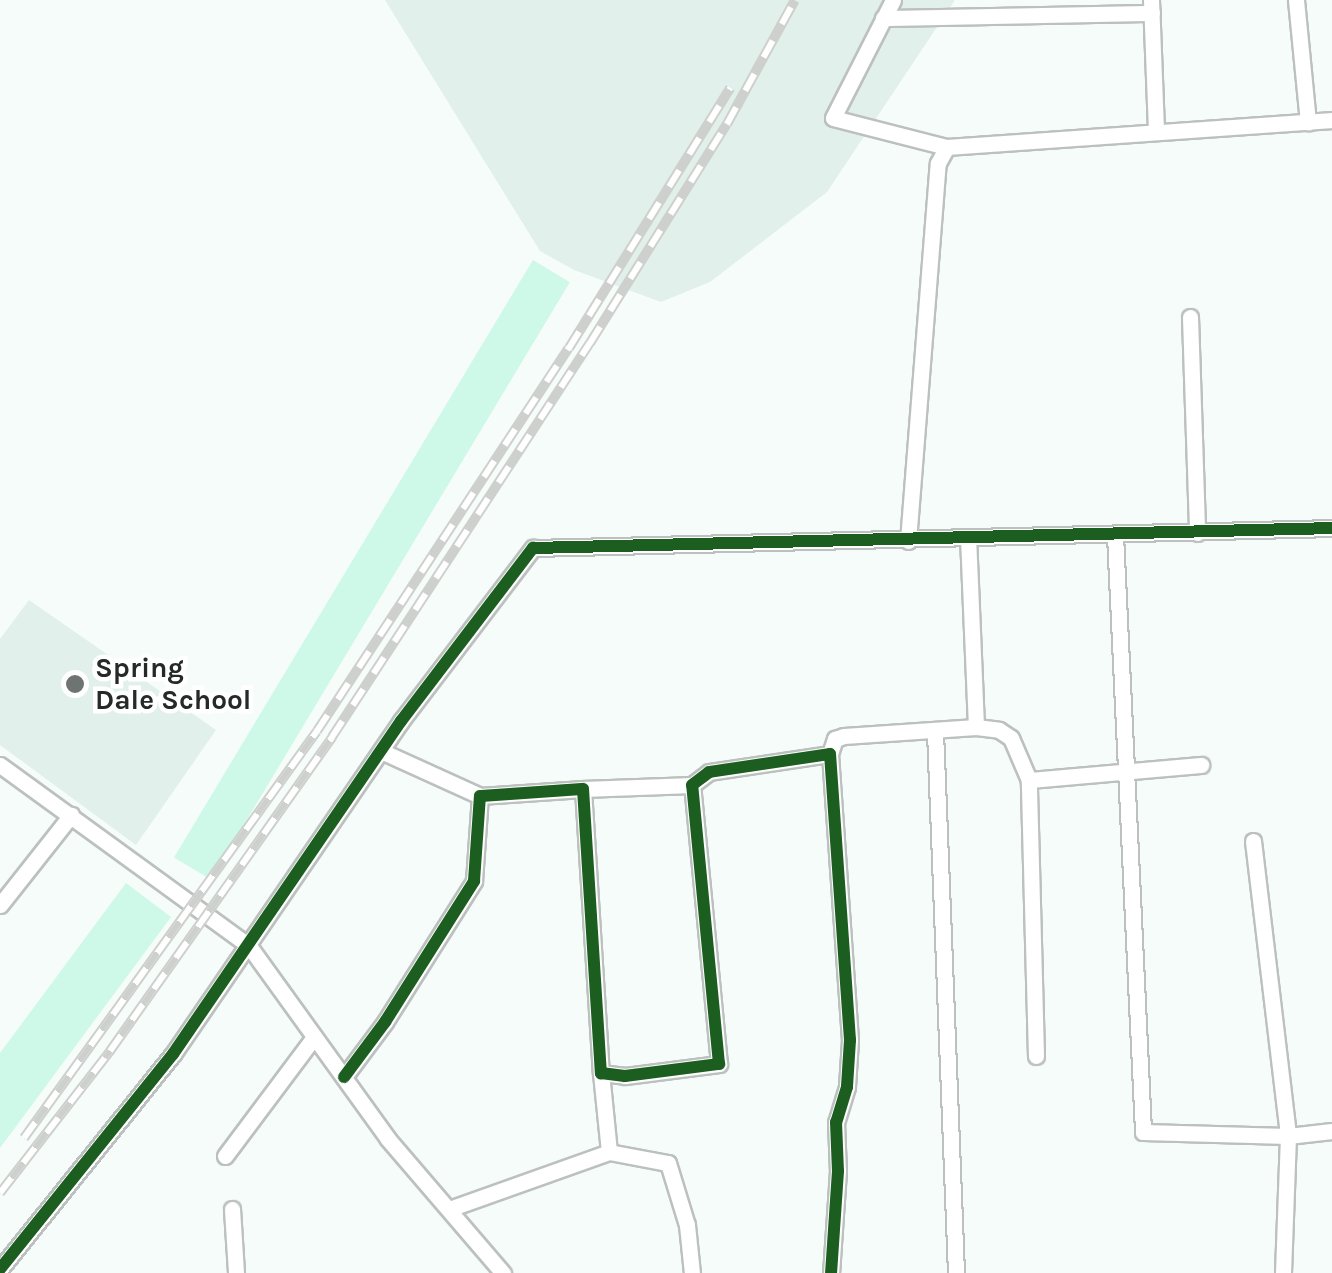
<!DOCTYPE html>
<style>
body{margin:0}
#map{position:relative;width:1332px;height:1273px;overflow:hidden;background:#f6fcf9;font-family:Karla,sans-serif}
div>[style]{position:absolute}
.built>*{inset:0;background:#e1f0ea}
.green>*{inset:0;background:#cef8e8;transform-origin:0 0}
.roads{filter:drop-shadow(2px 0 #bcc1bf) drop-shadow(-2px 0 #bcc1bf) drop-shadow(0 2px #bcc1bf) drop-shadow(0 -2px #bcc1bf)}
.minor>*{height:15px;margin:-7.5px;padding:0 7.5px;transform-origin:7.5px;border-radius:7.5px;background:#fefffe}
.rail>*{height:10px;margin-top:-5px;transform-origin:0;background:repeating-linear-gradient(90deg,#fff 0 19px,#ced0ce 0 38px);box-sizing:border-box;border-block:2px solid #ced0ce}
.cycleway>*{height:12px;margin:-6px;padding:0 6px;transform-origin:6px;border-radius:6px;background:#1b5e20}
.dots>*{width:28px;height:28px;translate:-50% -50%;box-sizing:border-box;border:5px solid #fff;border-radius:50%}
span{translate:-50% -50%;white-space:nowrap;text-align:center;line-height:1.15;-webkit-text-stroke:9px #fff;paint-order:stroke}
.poi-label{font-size:28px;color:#252a28;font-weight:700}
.left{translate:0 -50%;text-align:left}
</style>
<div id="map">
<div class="built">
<div style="clip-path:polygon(385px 0,955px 0,827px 192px,710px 282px,661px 302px,574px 270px,540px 251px)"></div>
<div style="clip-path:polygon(29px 600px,216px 730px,136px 845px,0 745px,0 639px)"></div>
</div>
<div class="green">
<div style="left:533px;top:260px;width:43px;height:697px;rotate:31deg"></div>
<div style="clip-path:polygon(126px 883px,171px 917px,0 1148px,0 1053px)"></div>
</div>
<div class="roads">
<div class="minor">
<div style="left:893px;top:0;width:132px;rotate:117deg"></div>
<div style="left:833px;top:118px;width:118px;rotate:14.3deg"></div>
<div style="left:1151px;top:0;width:132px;rotate:87.8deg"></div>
<div style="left:1296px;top:0;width:123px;rotate:84.4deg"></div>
<div style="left:883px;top:18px;width:269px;rotate:-1.1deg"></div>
<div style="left:1190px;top:317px;width:216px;rotate:88.1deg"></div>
<div style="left:1115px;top:535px;width:598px;rotate:87.31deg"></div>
<div style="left:1143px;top:1132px;width:145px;rotate:1.6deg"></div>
<div style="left:1288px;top:1136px;width:44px;rotate:-6.5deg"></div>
<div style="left:908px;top:541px;width:379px;rotate:-85.5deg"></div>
<div style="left:938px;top:163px;width:18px;rotate:-61deg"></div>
<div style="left:947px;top:147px;width:386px;rotate:-4deg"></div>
<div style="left:976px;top:727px;width:23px;rotate:7deg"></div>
<div style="left:999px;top:730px;width:14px;rotate:34deg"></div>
<div style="left:1011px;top:738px;width:46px;rotate:66.8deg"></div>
<div style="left:935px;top:731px;width:542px;rotate:87.78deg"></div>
<div style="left:381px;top:751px;width:109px;rotate:24.4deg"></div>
<div style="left:830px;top:754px;width:16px;rotate:-72deg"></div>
<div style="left:835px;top:739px;width:9px;rotate:-18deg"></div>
<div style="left:844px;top:736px;width:132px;rotate:-3.9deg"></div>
<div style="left:976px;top:727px;width:188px;rotate:-92.4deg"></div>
<div style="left:0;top:765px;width:308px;rotate:36deg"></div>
<div style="left:249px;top:946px;width:238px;rotate:54.2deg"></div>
<div style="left:388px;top:1139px;width:177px;rotate:49.4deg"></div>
<div style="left:583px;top:789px;width:109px;rotate:-2.1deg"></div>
<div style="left:1253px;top:841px;width:297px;rotate:83.2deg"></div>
<div style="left:1288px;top:1136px;width:137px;rotate:92.1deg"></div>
<div style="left:0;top:905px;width:115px;rotate:-51.7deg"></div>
<div style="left:1036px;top:1056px;width:276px;rotate:-91.5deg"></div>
<div style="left:1029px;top:780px;width:173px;rotate:-5deg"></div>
<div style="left:601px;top:1073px;width:79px;rotate:84.2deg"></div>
<div style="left:344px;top:1077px;width:69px;rotate:-53.3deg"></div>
<div style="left:385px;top:1022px;width:167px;rotate:-57.7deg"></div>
<div style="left:474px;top:881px;width:85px;rotate:-86deg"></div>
<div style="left:480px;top:796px;width:103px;rotate:-3.9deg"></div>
<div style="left:583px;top:789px;width:285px;rotate:86.4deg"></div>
<div style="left:601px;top:1073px;width:24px;rotate:7deg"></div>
<div style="left:625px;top:1076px;width:95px;rotate:-7.3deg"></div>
<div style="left:719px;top:1064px;width:280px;rotate:-95.5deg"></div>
<div style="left:692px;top:785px;width:21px;rotate:-37deg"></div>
<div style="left:709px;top:772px;width:122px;rotate:-8.5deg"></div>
<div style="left:830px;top:754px;width:287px;rotate:86deg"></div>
<div style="left:850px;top:1040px;width:47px;rotate:93.7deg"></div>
<div style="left:847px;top:1087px;width:37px;rotate:107deg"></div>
<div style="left:836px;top:1122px;width:49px;rotate:87.7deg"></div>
<div style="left:838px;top:1171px;width:102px;rotate:93.9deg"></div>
<div style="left:225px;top:1156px;width:149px;rotate:-53.2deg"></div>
<div style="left:232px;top:1209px;width:64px;rotate:86.4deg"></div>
<div style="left:449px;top:1209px;width:170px;rotate:-19.6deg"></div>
<div style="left:609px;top:1152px;width:60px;rotate:10.6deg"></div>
<div style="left:668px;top:1163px;width:65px;rotate:73deg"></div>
<div style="left:687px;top:1225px;width:48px;rotate:84.1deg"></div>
<div style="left:0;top:1269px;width:276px;rotate:-51.2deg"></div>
<div style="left:173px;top:1054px;width:404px;rotate:-55.6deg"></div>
<div style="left:401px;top:721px;width:218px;rotate:-52.7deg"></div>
<div style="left:533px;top:548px;width:799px;rotate:-1.43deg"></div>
</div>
</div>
<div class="rail">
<div style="left:24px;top:1138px;width:501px;rotate:-54.25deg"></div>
<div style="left:317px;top:731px;width:458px;rotate:-56.7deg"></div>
<div style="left:569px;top:348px;width:306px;rotate:-58.2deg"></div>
<div style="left:0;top:1193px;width:180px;rotate:-52.2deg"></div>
<div style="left:110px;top:1051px;width:385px;rotate:-54.7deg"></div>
<div style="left:332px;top:737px;width:471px;rotate:-56.8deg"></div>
<div style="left:590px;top:343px;width:258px;rotate:-58deg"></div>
<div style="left:727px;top:124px;width:141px;rotate:-61.3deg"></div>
</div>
<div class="cycleway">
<div style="left:344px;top:1077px;width:69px;rotate:-53.3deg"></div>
<div style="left:385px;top:1022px;width:167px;rotate:-57.7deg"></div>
<div style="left:474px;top:881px;width:85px;rotate:-86deg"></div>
<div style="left:480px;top:796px;width:103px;rotate:-3.9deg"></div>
<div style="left:583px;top:789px;width:285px;rotate:86.4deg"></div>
<div style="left:601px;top:1073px;width:24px;rotate:7deg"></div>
<div style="left:625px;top:1076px;width:95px;rotate:-7.3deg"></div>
<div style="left:719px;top:1064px;width:280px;rotate:-95.5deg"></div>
<div style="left:692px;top:785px;width:21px;rotate:-37deg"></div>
<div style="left:709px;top:772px;width:122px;rotate:-8.5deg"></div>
<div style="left:830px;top:754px;width:287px;rotate:86deg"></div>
<div style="left:850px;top:1040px;width:47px;rotate:93.7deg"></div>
<div style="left:847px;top:1087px;width:37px;rotate:107deg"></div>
<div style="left:836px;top:1122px;width:49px;rotate:87.7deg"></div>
<div style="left:838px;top:1171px;width:102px;rotate:93.9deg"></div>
<div style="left:0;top:1269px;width:276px;rotate:-51.2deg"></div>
<div style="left:173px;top:1054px;width:404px;rotate:-55.6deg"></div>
<div style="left:401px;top:721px;width:218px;rotate:-52.7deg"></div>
<div style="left:533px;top:548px;width:799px;rotate:-1.43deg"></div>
</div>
<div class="dots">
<div style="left:75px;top:684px;background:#6e7471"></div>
</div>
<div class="poi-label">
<span class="left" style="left:95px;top:684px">Spring<br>Dale School</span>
</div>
</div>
